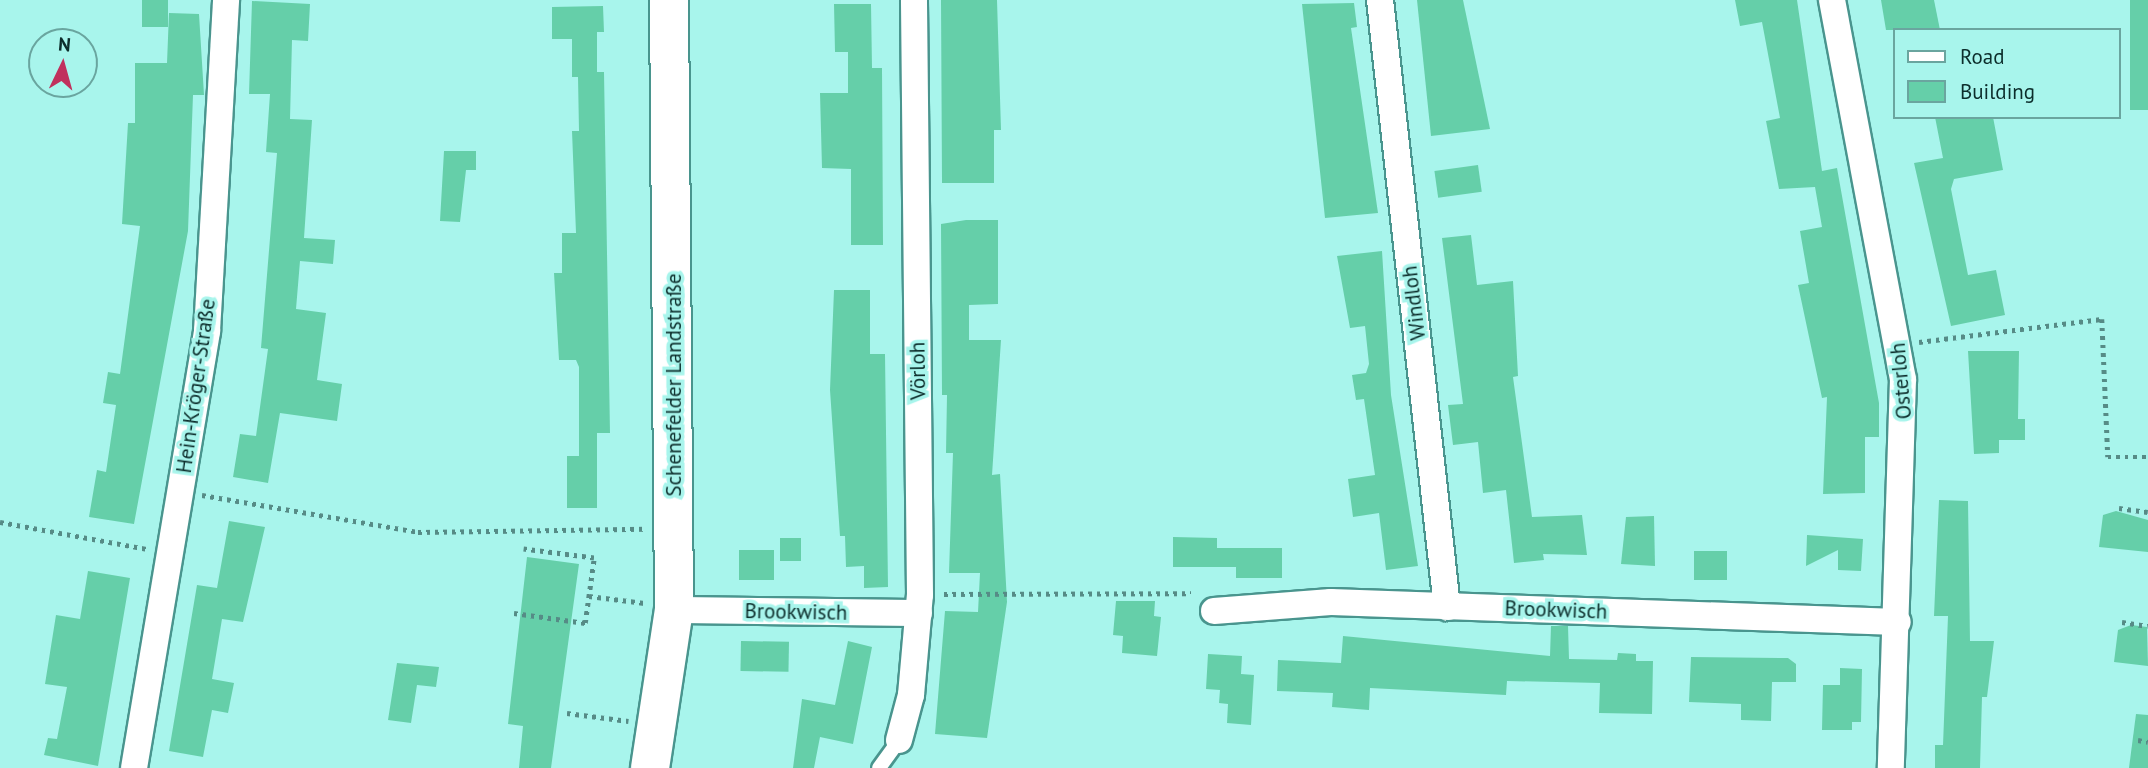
<!DOCTYPE html>
<meta charset="utf-8">
<style>
body{margin:0}
#map{position:relative;width:2148px;height:768px;overflow:hidden;background:#a8f5ec;font-family:"PT Sans",sans-serif}
div>[style]{position:absolute}
.building>*{inset:0;background:#65cfa9;transform-origin:0 0}
.path>*{height:4.5px;margin-top:-2.25px;transform-origin:0;background:repeating-linear-gradient(90deg,#568b86 0 3.5px,transparent 0 8.5px)}
.roads{filter:drop-shadow(2px 0 #49958e) drop-shadow(-2px 0 #49958e) drop-shadow(0 2px #49958e) drop-shadow(0 -2px #49958e)}
.lane>*{height:14px;margin:-7px;padding:0 7px;transform-origin:7px;border-radius:7px;background:#fff}
.street>*{height:26px;margin:-13px;padding:0 13px;transform-origin:13px;border-radius:13px;background:#fff}
.secondary>*{height:38px;margin:-19px;padding:0 19px;transform-origin:19px;border-radius:19px;background:#fff}
span{translate:-50% -50%;white-space:nowrap;text-align:center;line-height:1.15;-webkit-text-stroke:7px #a8f5ec;paint-order:stroke}
.street-label{font-size:21px;color:#0c2d2b}
.legend{position:absolute;left:1893px;top:28px;width:228px;height:91px;box-sizing:border-box;background:#a8f5ec;border:2px solid #6aa59f;margin:0;padding:9px 12px;list-style:none;font-size:21px;color:#0c2d2b}
.legend li{display:flex;align-items:center;gap:14px;height:35px}
.legend b{width:35px;border:2px solid #6aa59f}
.north{position:absolute;left:28px;top:28px;width:70px;height:70px;box-sizing:border-box;background:#a8f5ec;border:2px solid #6aa59f;border-radius:50%;rotate:5deg;font-size:19px;font-weight:700;line-height:28px;text-align:center;color:#0c2d2b}
.north::after{content:'';display:block;margin:auto;width:24px;height:32px;background:#c0315d;clip-path:polygon(50% 0,100% 100%,50% 72%,0 100%)}
</style>
<div id="map">
<div class="building">
<div style="left:142px;top:0;width:26px;height:27px"></div>
<div style="clip-path:polygon(941px 0,997px 0,1001px 130px,994px 130px,994px 183px,942px 183px)"></div>
<div style="clip-path:polygon(1417px 0,1463px 0,1490px 129px,1431px 136px)"></div>
<div style="clip-path:polygon(1735px 0,1797px 0,1822px 171px,1837px 168px,1879px 403px,1879px 437px,1865px 437px,1865px 493px,1823px 494px,1827px 397px,1822px 398px,1798px 285px,1809px 283px,1800px 231px,1822px 227px,1815px 187px,1779px 189px,1766px 121px,1780px 118px,1762px 22px,1740px 26px)"></div>
<div style="clip-path:polygon(1881px 0,1934px 0,1940px 30px,1886px 30px)"></div>
<div style="left:2130px;top:0;width:18px;height:110px"></div>
<div style="clip-path:polygon(252px 1px,310px 4px,308px 41px,292px 40px,290px 119px,312px 120px,304px 238px,335px 240px,333px 264px,300px 261px,296px 309px,326px 313px,317px 380px,342px 384px,337px 421px,280px 413px,268px 483px,233px 477px,240px 434px,256px 436px,268px 349px,261px 348px,277px 153px,266px 152px,270px 94px,249px 94px)"></div>
<div style="clip-path:polygon(1354px 3px,1357px 27px,1351px 28px,1378px 213px,1325px 218px,1302px 4px)"></div>
<div style="clip-path:polygon(834px 4px,871px 4px,872px 68px,882px 68px,883px 245px,851px 245px,851px 169px,822px 168px,820px 93px,848px 93px,848px 52px,835px 52px)"></div>
<div style="clip-path:polygon(603px 6px,604px 32px,597px 32px,597px 72px,604px 72px,610px 433px,597px 433px,597px 508px,567px 508px,567px 456px,579px 456px,579px 367px,576px 360px,559px 360px,554px 273px,562px 273px,562px 233px,576px 233px,572px 131px,579px 131px,578px 77px,572px 77px,572px 39px,552px 39px,552px 7px)"></div>
<div style="clip-path:polygon(169px 13px,199px 14px,204px 95px,193px 95px,188px 231px,134px 524px,89px 517px,97px 470px,106px 472px,116px 405px,103px 403px,108px 372px,120px 374px,140px 226px,122px 224px,128px 123px,135px 123px,135px 63px,167px 63px)"></div>
<div style="clip-path:polygon(1935px 117px,1993px 117px,2003px 170px,1954px 179px,1951px 189px,1968px 275px,1996px 270px,2005px 315px,1951px 326px,1914px 163px,1943px 158px)"></div>
<div style="clip-path:polygon(444px 151px,476px 151px,476px 170px,466px 170px,460px 222px,440px 221px)"></div>
<div style="left:1478px;top:165px;width:27px;height:44px;rotate:82deg"></div>
<div style="clip-path:polygon(966px 220px,998px 220px,998px 304px,969px 305px,969px 340px,1001px 340px,992px 475px,1000px 474px,1007px 602px,987px 738px,935px 734px,945px 611px,978px 612px,980px 573px,949px 573px,953px 453px,946px 453px,947px 395px,942px 395px,941px 224px)"></div>
<div style="clip-path:polygon(1471px 235px,1477px 285px,1513px 281px,1518px 376px,1513px 377px,1532px 517px,1582px 515px,1587px 555px,1543px 554px,1544px 560px,1514px 563px,1506px 490px,1483px 493px,1478px 442px,1453px 445px,1448px 405px,1463px 404px,1442px 238px)"></div>
<div style="clip-path:polygon(1382px 251px,1391px 395px,1418px 566px,1386px 570px,1379px 513px,1353px 517px,1348px 479px,1375px 475px,1364px 399px,1356px 400px,1352px 375px,1366px 373px,1369px 364px,1365px 326px,1350px 328px,1337px 256px)"></div>
<div style="clip-path:polygon(834px 290px,870px 290px,870px 354px,885px 354px,888px 587px,864px 588px,864px 566px,846px 567px,845px 536px,840px 536px,830px 390px)"></div>
<div style="clip-path:polygon(1968px 351px,2019px 351px,2018px 419px,2025px 419px,2025px 440px,1999px 440px,1999px 453px,1974px 454px)"></div>
<div style="clip-path:polygon(1939px 500px,1968px 501px,1970px 641px,1994px 641px,1987px 697px,1982px 697px,1980px 768px,1935px 768px,1935px 745px,1943px 745px,1948px 616px,1934px 616px)"></div>
<div style="clip-path:polygon(2116px 511px,2148px 520px,2148px 552px,2099px 547px,2103px 515px)"></div>
<div style="clip-path:polygon(1654px 516px,1655px 566px,1621px 564px,1626px 517px)"></div>
<div style="clip-path:polygon(229px 521px,265px 527px,243px 622px,222px 619px,212px 679px,234px 683px,228px 713px,212px 710px,203px 757px,169px 751px,197px 585px,217px 588px)"></div>
<div style="clip-path:polygon(1807px 535px,1863px 539px,1861px 571px,1838px 570px,1838px 550px,1806px 566px)"></div>
<div style="clip-path:polygon(1173px 537px,1217px 538px,1217px 548px,1282px 548px,1282px 578px,1236px 578px,1236px 567px,1173px 567px)"></div>
<div style="left:780px;top:538px;width:21px;height:23px"></div>
<div style="left:739px;top:550px;width:35px;height:30px"></div>
<div style="left:1694px;top:551px;width:33px;height:29px"></div>
<div style="clip-path:polygon(527px 557px,579px 564px,551px 768px,519px 768px,523px 726px,508px 724px)"></div>
<div style="clip-path:polygon(88px 571px,130px 578px,98px 766px,44px 755px,48px 738px,57px 739px,67px 687px,45px 684px,56px 615px,80px 619px)"></div>
<div style="clip-path:polygon(1116px 601px,1155px 601px,1154px 616px,1161px 617px,1157px 656px,1122px 653px,1123px 636px,1113px 635px)"></div>
<div style="clip-path:polygon(2131px 625px,2147px 627px,2148px 666px,2114px 662px,2118px 630px)"></div>
<div style="clip-path:polygon(1551px 626px,1568px 626px,1569px 659px,1617px 660px,1618px 653px,1636px 654px,1636px 661px,1653px 661px,1652px 714px,1599px 713px,1600px 683px,1507px 681px,1506px 695px,1370px 688px,1369px 710px,1332px 707px,1333px 693px,1277px 691px,1278px 660px,1341px 663px,1343px 636px,1550px 656px)"></div>
<div style="left:741px;top:641px;width:48px;height:30px;rotate:1deg"></div>
<div style="clip-path:polygon(848px 641px,872px 647px,853px 744px,820px 737px,814px 768px,793px 768px,802px 699px,835px 705px)"></div>
<div style="clip-path:polygon(1208px 654px,1242px 656px,1241px 674px,1254px 675px,1251px 725px,1227px 723px,1228px 704px,1219px 703px,1220px 690px,1206px 689px)"></div>
<div style="clip-path:polygon(1691px 657px,1788px 658px,1796px 664px,1796px 682px,1772px 682px,1771px 721px,1741px 720px,1741px 704px,1689px 702px)"></div>
<div style="clip-path:polygon(397px 663px,439px 667px,436px 687px,417px 685px,411px 723px,388px 720px)"></div>
<div style="clip-path:polygon(1840px 668px,1862px 669px,1861px 722px,1852px 722px,1852px 730px,1822px 730px,1823px 685px,1840px 685px)"></div>
<div style="clip-path:polygon(2136px 714px,2148px 715px,2148px 768px,2129px 768px)"></div>
</div>
<div class="path">
<div style="left:1919px;top:342px;width:184px;rotate:-7.2deg"></div>
<div style="left:2102px;top:319px;width:138px;rotate:87.5deg"></div>
<div style="left:2108px;top:457px;width:40px"></div>
<div style="left:202px;top:495px;width:219px;rotate:9.7deg"></div>
<div style="left:418px;top:532px;width:227px;rotate:-0.8deg"></div>
<div style="left:2119px;top:508px;width:29px;rotate:8deg"></div>
<div style="left:0;top:522px;width:149px;rotate:10.4deg"></div>
<div style="left:944px;top:594px;width:247px;rotate:-0.2deg"></div>
<div style="left:589px;top:596px;width:56px;rotate:7.1deg"></div>
<div style="left:514px;top:613px;width:72px;rotate:8deg"></div>
<div style="left:585px;top:623px;width:66px;rotate:-82.1deg"></div>
<div style="left:594px;top:558px;width:71px;rotate:-172.7deg"></div>
<div style="left:2122px;top:622px;width:26px;rotate:9deg"></div>
<div style="left:567px;top:713px;width:62px;rotate:7.5deg"></div>
<div style="left:2138px;top:740px;width:10px;rotate:11deg"></div>
</div>
<div class="roads">
<div class="lane">
<div style="left:879px;top:768px;width:34px;rotate:-54deg"></div>
</div>
<div class="street">
<div style="left:1380px;top:0;width:611px;rotate:83.7deg"></div>
<div style="left:1832px;top:0;width:386px;rotate:79.4deg"></div>
<div style="left:1903px;top:379px;width:389px;rotate:91.8deg"></div>
<div style="left:674px;top:610px;width:245px;rotate:0.7deg"></div>
<div style="left:1214px;top:611px;width:117px;rotate:-4.4deg"></div>
<div style="left:1331px;top:602px;width:567px;rotate:2.02deg"></div>
<div style="left:899px;top:740px;width:47px;rotate:-75.1deg"></div>
<div style="left:911px;top:695px;width:100px;rotate:-84.9deg"></div>
<div style="left:920px;top:595px;width:595px;rotate:-90.58deg"></div>
<div style="left:134px;top:768px;width:443px;rotate:-80.5deg"></div>
<div style="left:207px;top:331px;width:332px;rotate:-86.7deg"></div>
</div>
<div class="secondary">
<div style="left:650px;top:768px;width:160px;rotate:-81.4deg"></div>
<div style="left:674px;top:610px;width:610px;rotate:-90.47deg"></div>
</div>
</div>
<div class="street-label">
<span style="left:1414px;top:303px;rotate:-97deg">Windloh</span>
<span style="left:918px;top:371px;rotate:-91deg">Vörloh</span>
<span style="left:1901px;top:381px;rotate:-95deg">Osterloh</span>
<span style="left:674px;top:385px;rotate:-90deg">Schenefelder Landstraße</span>
<span style="left:196px;top:386px;rotate:-82deg">Hein-Kröger-Straße</span>
<span style="left:1556px;top:610px;rotate:2deg">Brookwisch</span>
<span style="left:796px;top:612px;rotate:1deg">Brookwisch</span>
</div>
<ul class="legend">
<li><b style="height:9px;background:#fff"></b>Road</li>
<li><b style="height:19px;background:#65cfa9"></b>Building</li>
</ul>
<div class="north">N</div>
</div>
